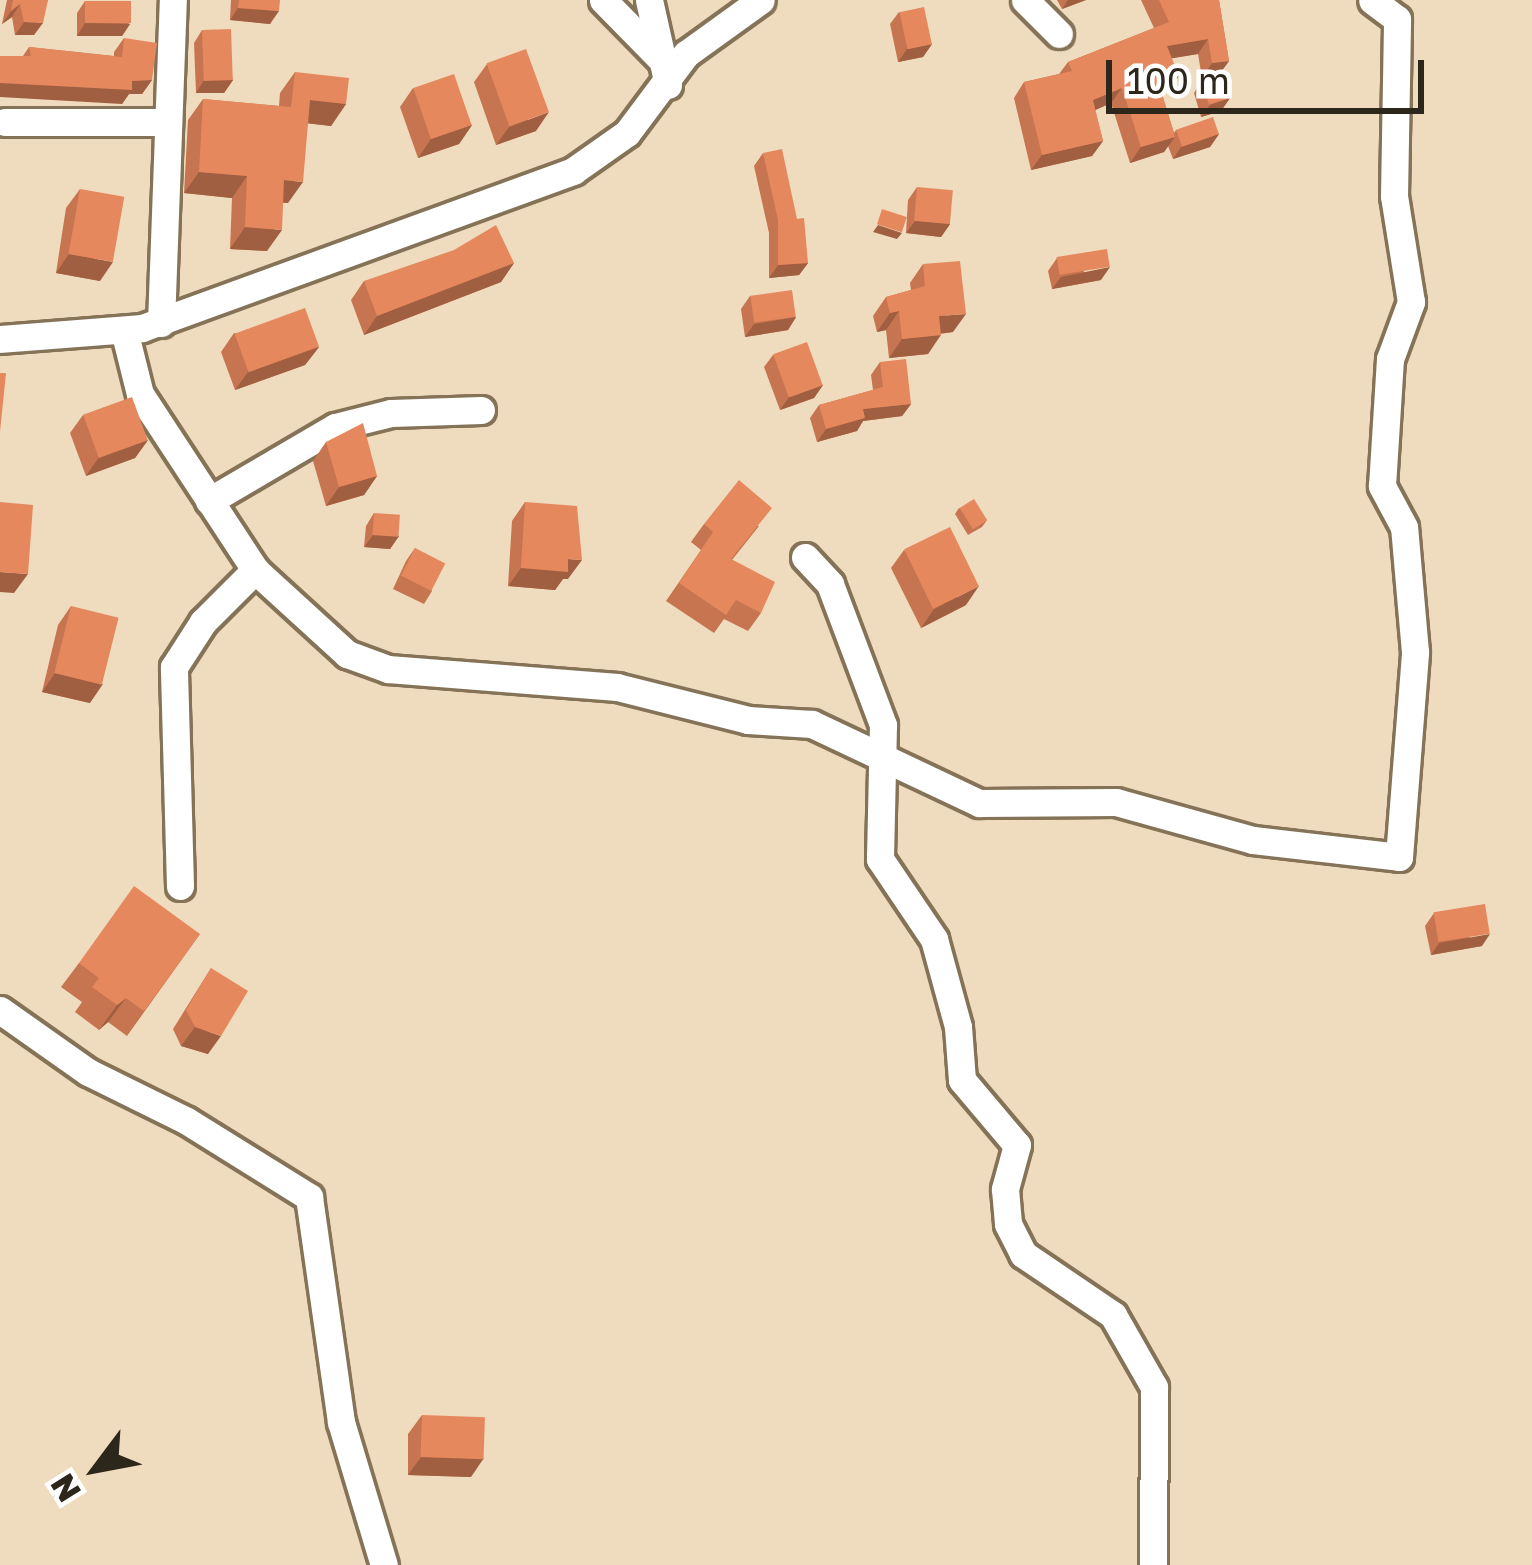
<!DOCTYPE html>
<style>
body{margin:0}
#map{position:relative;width:1532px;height:1565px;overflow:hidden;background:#efdbbd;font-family:"Golos Text",sans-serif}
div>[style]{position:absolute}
.roads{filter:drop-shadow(3px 0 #857358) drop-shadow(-3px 0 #857358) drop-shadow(0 3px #857358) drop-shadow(0 -3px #857358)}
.minor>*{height:27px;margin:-13.5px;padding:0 13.5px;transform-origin:13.5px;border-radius:13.5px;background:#fff}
.wall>*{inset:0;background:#c67550}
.shaded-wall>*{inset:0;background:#a15f41}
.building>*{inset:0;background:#e6885d;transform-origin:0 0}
span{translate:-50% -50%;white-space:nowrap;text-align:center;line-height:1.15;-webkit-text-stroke:9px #fff;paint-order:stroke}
.north{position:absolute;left:36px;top:1409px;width:120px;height:120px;-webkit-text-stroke:9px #fff;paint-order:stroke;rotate:238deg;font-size:33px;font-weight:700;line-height:48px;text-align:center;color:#2d261b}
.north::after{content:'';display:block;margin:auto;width:42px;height:54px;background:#2d261b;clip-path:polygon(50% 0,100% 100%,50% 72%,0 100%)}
.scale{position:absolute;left:1106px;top:60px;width:318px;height:54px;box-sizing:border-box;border:6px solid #2d261b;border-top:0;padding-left:15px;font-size:36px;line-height:42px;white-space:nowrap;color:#2d261b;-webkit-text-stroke:9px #fff;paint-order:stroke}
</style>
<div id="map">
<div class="roads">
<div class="minor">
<div style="left:603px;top:0;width:84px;rotate:45.5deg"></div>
<div style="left:649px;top:0;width:87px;rotate:77.4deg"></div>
<div style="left:1025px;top:0;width:48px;rotate:45deg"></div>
<div style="left:5px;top:122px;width:162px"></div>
<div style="left:161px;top:323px;width:323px;rotate:-87.9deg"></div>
<div style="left:124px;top:330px;width:66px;rotate:76deg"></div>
<div style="left:140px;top:394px;width:210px;rotate:56.8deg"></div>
<div style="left:255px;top:570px;width:125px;rotate:42.4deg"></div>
<div style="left:347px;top:654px;width:44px;rotate:20.1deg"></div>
<div style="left:388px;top:669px;width:230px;rotate:4.5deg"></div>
<div style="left:617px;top:687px;width:135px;rotate:14.1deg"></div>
<div style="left:748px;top:720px;width:64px;rotate:3.6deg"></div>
<div style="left:812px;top:724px;width:185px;rotate:25.3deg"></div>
<div style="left:979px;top:803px;width:137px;rotate:-0.4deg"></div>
<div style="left:1116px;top:802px;width:142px;rotate:15.5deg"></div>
<div style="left:1253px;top:840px;width:147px;rotate:6.6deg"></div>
<div style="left:1399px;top:857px;width:206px;rotate:-85.5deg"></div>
<div style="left:1415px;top:652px;width:125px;rotate:-95deg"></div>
<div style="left:1404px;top:527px;width:47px;rotate:-118.2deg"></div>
<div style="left:1382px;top:486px;width:127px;rotate:-86.4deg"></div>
<div style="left:1390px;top:359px;width:61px;rotate:-69.8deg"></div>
<div style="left:1411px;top:302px;width:107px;rotate:-99.1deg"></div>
<div style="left:1394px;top:196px;width:177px;rotate:-89deg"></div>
<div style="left:1397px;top:19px;width:31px;rotate:-143deg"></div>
<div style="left:0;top:339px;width:142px;rotate:-4.4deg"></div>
<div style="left:142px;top:328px;width:459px;rotate:-20deg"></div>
<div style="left:573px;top:171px;width:66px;rotate:-35.1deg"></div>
<div style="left:627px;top:133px;width:99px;rotate:-53.2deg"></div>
<div style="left:686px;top:54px;width:92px;rotate:-35.8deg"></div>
<div style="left:209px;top:501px;width:146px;rotate:-30.4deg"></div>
<div style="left:335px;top:427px;width:58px;rotate:-14deg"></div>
<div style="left:391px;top:413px;width:90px;rotate:-1.9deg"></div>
<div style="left:805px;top:557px;width:37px;rotate:47deg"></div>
<div style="left:830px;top:584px;width:151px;rotate:69.4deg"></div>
<div style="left:883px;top:725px;width:134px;rotate:91.3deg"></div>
<div style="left:880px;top:859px;width:97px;rotate:56deg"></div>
<div style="left:934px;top:939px;width:91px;rotate:74.7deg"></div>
<div style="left:958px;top:1027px;width:53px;rotate:85.7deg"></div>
<div style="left:962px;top:1080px;width:85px;rotate:49.8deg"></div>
<div style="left:1017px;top:1145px;width:46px;rotate:105.3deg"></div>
<div style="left:1005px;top:1189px;width:35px;rotate:85deg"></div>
<div style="left:1008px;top:1224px;width:34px;rotate:63deg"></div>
<div style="left:1023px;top:1254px;width:109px;rotate:34.1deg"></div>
<div style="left:1113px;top:1315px;width:83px;rotate:60.3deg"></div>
<div style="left:1154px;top:1387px;width:178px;rotate:90.3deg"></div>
<div style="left:180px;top:886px;width:219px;rotate:-91.6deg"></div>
<div style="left:174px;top:667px;width:54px;rotate:-57.2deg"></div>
<div style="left:203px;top:622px;width:74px;rotate:-45deg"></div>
<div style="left:0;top:1010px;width:108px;rotate:35.2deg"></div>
<div style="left:88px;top:1072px;width:110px;rotate:26.3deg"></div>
<div style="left:187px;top:1121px;width:144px;rotate:31.9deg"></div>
<div style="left:309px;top:1197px;width:227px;rotate:81.9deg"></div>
<div style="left:341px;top:1422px;width:149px;rotate:73.3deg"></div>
</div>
</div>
<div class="wall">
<div style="clip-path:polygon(7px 0,48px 0,34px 35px,15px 35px,12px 17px,2px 24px)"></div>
<div style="clip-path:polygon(231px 0,280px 0,270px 24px,230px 20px)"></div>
<div style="clip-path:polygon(1057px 0,1086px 0,1062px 9px)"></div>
<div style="clip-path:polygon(1141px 0,1219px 0,1229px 61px,1218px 76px,1230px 98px,1221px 111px,1201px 117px,1194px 93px,1202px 80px,1217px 76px,1202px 78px,1198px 54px,1172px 58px,1168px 91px,1162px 94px,1174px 133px,1176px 130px,1219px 134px,1210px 147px,1173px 159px,1168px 146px,1164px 152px,1130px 163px,1111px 103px,1095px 110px,1103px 141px,1092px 156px,1031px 170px,1014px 98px,1024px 82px,1059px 74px,1068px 62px,1154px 28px)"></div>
<div style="clip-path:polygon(85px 1px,130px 24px,122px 36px,77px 36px,77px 13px)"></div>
<div style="clip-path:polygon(899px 12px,932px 44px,923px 57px,898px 62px,890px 24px)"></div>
<div style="clip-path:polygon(202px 30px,233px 80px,224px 93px,196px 93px,194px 43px)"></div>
<div style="clip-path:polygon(124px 38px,152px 80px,142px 94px,129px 94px,122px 104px,23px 56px,29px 47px,114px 56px,114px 52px)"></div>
<div style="clip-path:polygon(487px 64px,536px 131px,496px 145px,474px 82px)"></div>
<div style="clip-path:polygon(295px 72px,346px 104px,331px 126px,308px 123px,288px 203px,283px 203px,267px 251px,230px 249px,232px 198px,184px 193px,188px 120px,203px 99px,279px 106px,280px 93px)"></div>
<div style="clip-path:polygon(413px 88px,472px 125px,459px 144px,418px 158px,400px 107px)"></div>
<div style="clip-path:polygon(763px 153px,808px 263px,799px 275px,769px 278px,769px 233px,754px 166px)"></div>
<div style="clip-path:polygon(917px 187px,950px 224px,941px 237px,906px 233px,908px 200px)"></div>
<div style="clip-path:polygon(80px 189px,100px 281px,56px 273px,66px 208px)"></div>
<div style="clip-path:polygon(1057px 258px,1101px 280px,1052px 289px,1048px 271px)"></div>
<div style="clip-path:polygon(514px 263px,501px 282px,364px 335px,351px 300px,364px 281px)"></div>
<div style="clip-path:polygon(923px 264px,953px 332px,940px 334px,928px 354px,889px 358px,886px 330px,877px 332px,873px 316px,886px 297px,911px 290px,910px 283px)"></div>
<div style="clip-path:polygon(750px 296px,796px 317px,788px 330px,745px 337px,741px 309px)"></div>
<div style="clip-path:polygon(234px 333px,319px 347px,305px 365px,235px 390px,221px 352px)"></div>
<div style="clip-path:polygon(773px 355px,823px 385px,814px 398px,780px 410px,764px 367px)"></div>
<div style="clip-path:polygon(880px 362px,911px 404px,902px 416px,863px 421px,857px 431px,817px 442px,810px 418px,819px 405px,873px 390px,871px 375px)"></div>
<div style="clip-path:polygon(83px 415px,148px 440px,135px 458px,86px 476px,70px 433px)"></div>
<div style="clip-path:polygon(326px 442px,377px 476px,364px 495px,326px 506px,313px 461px)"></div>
<div style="clip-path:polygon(525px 502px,568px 579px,563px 579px,555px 590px,508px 586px,512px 521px)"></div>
<div style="clip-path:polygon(959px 508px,987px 520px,982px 527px,968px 535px,955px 514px)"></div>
<div style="clip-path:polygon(374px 513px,399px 536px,390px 549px,364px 547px,366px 526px)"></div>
<div style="clip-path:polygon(704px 524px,759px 526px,732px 560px,761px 613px,748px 631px,724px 619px,714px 633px,666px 601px,701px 550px,691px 542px)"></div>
<div style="clip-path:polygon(415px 548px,432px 591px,424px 604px,393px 589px,406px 561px)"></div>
<div style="clip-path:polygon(904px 550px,966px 605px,921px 628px,891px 568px)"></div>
<div style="clip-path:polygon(71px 606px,90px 703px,42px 692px,58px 625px)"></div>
<div style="clip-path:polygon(1434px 913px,1482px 946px,1431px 955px,1425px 926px)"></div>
<div style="clip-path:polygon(200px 934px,127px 1036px,108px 1022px,99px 1030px,75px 1012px,82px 1002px,61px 987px,79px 963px)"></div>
<div style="clip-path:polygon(211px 968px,208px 1054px,181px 1046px,173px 1029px)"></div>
<div style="clip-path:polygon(422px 1415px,471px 1477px,408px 1475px,408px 1434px)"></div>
</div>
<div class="shaded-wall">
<div style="clip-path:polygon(1068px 0,1086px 0,1062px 9px)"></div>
<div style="clip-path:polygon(20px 4px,12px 17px,2px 24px,11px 11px)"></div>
<div style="clip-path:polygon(238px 8px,279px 11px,270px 24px,230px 20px)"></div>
<div style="clip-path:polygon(24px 22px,43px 23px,34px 35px,15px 35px)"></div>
<div style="clip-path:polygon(85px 23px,130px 24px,122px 36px,77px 36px)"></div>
<div style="clip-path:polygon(1208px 39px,1198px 54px,1156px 61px,1167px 46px)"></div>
<div style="clip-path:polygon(932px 44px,923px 57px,898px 62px,907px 49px)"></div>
<div style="clip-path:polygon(1229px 61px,1218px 76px,1202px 78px,1212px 63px)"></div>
<div style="clip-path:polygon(1179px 76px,1168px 91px,1148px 99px,1159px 84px)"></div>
<div style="clip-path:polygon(152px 80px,142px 94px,129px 94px,122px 104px,0 97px,0 83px)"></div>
<div style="clip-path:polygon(204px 80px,233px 80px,224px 93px,196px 93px)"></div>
<div style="clip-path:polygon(1122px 88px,1111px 103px,1082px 116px,1093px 100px)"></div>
<div style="clip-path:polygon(1230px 98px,1221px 111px,1201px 117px,1210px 105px)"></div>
<div style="clip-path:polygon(310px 100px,346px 104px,331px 126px,295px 122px)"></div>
<div style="clip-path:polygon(549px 112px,536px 131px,496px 145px,509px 127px)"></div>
<div style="clip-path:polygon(472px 125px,459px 144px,418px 158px,431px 139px)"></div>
<div style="clip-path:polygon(1219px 134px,1210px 147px,1173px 159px,1181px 147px)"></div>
<div style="clip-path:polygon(1175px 137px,1164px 152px,1130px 163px,1141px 147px)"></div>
<div style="clip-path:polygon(1103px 141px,1092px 156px,1031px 170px,1042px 155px)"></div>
<div style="clip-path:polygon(199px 172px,247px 176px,232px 198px,184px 193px)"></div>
<div style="clip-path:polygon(284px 180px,303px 182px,288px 203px,269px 201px)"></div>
<div style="clip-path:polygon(915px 221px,950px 224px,941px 237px,906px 233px)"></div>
<div style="clip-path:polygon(878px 225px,902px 233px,897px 239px,873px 232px)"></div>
<div style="clip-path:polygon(245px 227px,282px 230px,267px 251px,230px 249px)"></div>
<div style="clip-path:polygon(69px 254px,113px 262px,100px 281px,56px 273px)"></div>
<div style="clip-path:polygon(514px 263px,501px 282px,364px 335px,377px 316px)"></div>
<div style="clip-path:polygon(808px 263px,799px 275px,769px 278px,778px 265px)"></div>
<div style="clip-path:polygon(1110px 267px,1101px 280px,1052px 289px,1061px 277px)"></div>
<div style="clip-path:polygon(899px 311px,886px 330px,877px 332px,890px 313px)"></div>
<div style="clip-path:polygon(966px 314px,953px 332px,925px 335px,939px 316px)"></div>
<div style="clip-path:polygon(796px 317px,788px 330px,745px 337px,754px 324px)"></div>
<div style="clip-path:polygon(941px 335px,928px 354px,889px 358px,902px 339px)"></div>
<div style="clip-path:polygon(319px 347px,305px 365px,235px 390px,248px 372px)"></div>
<div style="clip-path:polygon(823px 385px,814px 398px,780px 410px,789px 397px)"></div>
<div style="clip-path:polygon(911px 404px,902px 416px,863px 421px,857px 431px,817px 442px,826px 429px,863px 409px)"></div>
<div style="clip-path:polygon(148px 440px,135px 458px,86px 476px,99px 457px)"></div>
<div style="clip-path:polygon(377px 476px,364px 495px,326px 506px,339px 487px)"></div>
<div style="clip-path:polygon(373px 535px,399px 536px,390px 549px,364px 547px)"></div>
<div style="clip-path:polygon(568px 559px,582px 560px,568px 579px,563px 579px,555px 590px,508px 586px,521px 568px)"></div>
<div style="clip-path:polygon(0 572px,28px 574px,14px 593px,0 592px)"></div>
<div style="clip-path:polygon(979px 586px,966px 605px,921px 628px,934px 609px)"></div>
<div style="clip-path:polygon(55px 673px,103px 684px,90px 703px,42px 692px)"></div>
<div style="clip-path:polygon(1490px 934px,1482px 946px,1431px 955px,1439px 943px)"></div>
<div style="clip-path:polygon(126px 998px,108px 1022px,99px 1030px,117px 1005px)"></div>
<div style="clip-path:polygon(195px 1027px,221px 1036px,208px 1054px,181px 1046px)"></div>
<div style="clip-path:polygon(421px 1457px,484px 1458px,471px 1477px,408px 1475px)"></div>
</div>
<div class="building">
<div style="clip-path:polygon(13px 0,48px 0,43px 23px,24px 22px,20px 4px,11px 11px)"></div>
<div style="clip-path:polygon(239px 0,280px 0,279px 11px,238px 8px)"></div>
<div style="clip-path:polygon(1159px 0,1219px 0,1229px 61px,1212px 63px,1208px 39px,1167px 46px,1179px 76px,1159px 84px,1175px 137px,1141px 147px,1122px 88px,1093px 100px,1103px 141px,1042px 155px,1024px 82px,1072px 71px,1068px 62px,1169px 22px)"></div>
<div style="left:85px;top:1px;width:46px;height:22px"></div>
<div style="left:924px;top:7px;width:38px;height:25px;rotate:78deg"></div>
<div style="left:231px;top:29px;width:51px;height:29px;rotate:88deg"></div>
<div style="clip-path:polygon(124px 38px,157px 43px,152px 80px,132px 81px,132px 90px,0 83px,0 56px,31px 56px,29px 47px,122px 57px)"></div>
<div style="left:526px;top:49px;width:67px;height:42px;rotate:70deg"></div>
<div style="clip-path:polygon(295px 72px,349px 78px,346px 104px,310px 100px,303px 182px,284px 180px,282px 230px,245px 227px,247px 176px,199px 172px,203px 99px,291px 107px)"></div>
<div style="left:454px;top:74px;width:54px;height:43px;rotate:71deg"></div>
<div style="left:1223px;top:75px;width:24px;height:22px;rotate:73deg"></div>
<div style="left:1213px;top:117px;width:18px;height:39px;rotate:71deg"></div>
<div style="clip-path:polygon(782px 149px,797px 219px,804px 218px,808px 263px,778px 265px,778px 220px,763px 153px)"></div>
<div style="left:917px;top:187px;width:36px;height:34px;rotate:5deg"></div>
<div style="left:80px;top:189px;width:45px;height:66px;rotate:10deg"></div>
<div style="left:882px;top:209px;width:26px;height:16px;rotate:18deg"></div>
<div style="clip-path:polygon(496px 225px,514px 263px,377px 316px,364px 281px,454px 250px)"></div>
<div style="left:1107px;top:249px;width:18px;height:51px;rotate:81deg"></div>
<div style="clip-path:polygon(960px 261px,966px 314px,939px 316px,941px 335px,902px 339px,899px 311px,890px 313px,886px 297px,925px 286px,923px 264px)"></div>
<div style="left:792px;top:290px;width:27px;height:42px;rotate:82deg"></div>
<div style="left:305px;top:308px;width:41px;height:75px;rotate:70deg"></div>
<div style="left:807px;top:342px;width:46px;height:36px;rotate:70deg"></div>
<div style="clip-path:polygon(906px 359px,911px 404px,863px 409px,865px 418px,826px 429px,819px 405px,883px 387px,880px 362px)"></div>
<div style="clip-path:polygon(0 373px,6px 373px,0 432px)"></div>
<div style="left:132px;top:397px;width:46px;height:52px;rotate:70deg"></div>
<div style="clip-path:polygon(363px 423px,377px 476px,339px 487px,326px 442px)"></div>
<div style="clip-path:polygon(739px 480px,772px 508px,731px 559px,775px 582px,761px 613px,736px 600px,726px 615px,679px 583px,713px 532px,704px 524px)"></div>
<div style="left:974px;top:499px;width:25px;height:17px;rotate:58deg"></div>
<div style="clip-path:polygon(0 502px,33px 505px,28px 574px,0 572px)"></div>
<div style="clip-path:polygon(525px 502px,577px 506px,582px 560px,568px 559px,568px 572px,521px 568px)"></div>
<div style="left:374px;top:513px;width:26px;height:22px;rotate:4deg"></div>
<div style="left:950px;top:527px;width:66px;height:51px;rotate:64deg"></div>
<div style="left:415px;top:548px;width:34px;height:31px;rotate:27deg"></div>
<div style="left:71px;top:606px;width:49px;height:69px;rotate:14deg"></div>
<div style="clip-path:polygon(134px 886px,200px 934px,144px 1011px,126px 998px,117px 1005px,92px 987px,99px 978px,79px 963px)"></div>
<div style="left:1485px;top:904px;width:30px;height:52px;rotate:81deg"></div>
<div style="clip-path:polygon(211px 968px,248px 991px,221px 1036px,195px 1027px,186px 1010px)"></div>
<div style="left:422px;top:1415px;width:63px;height:42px;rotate:2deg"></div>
</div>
<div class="north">N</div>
<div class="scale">100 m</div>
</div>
